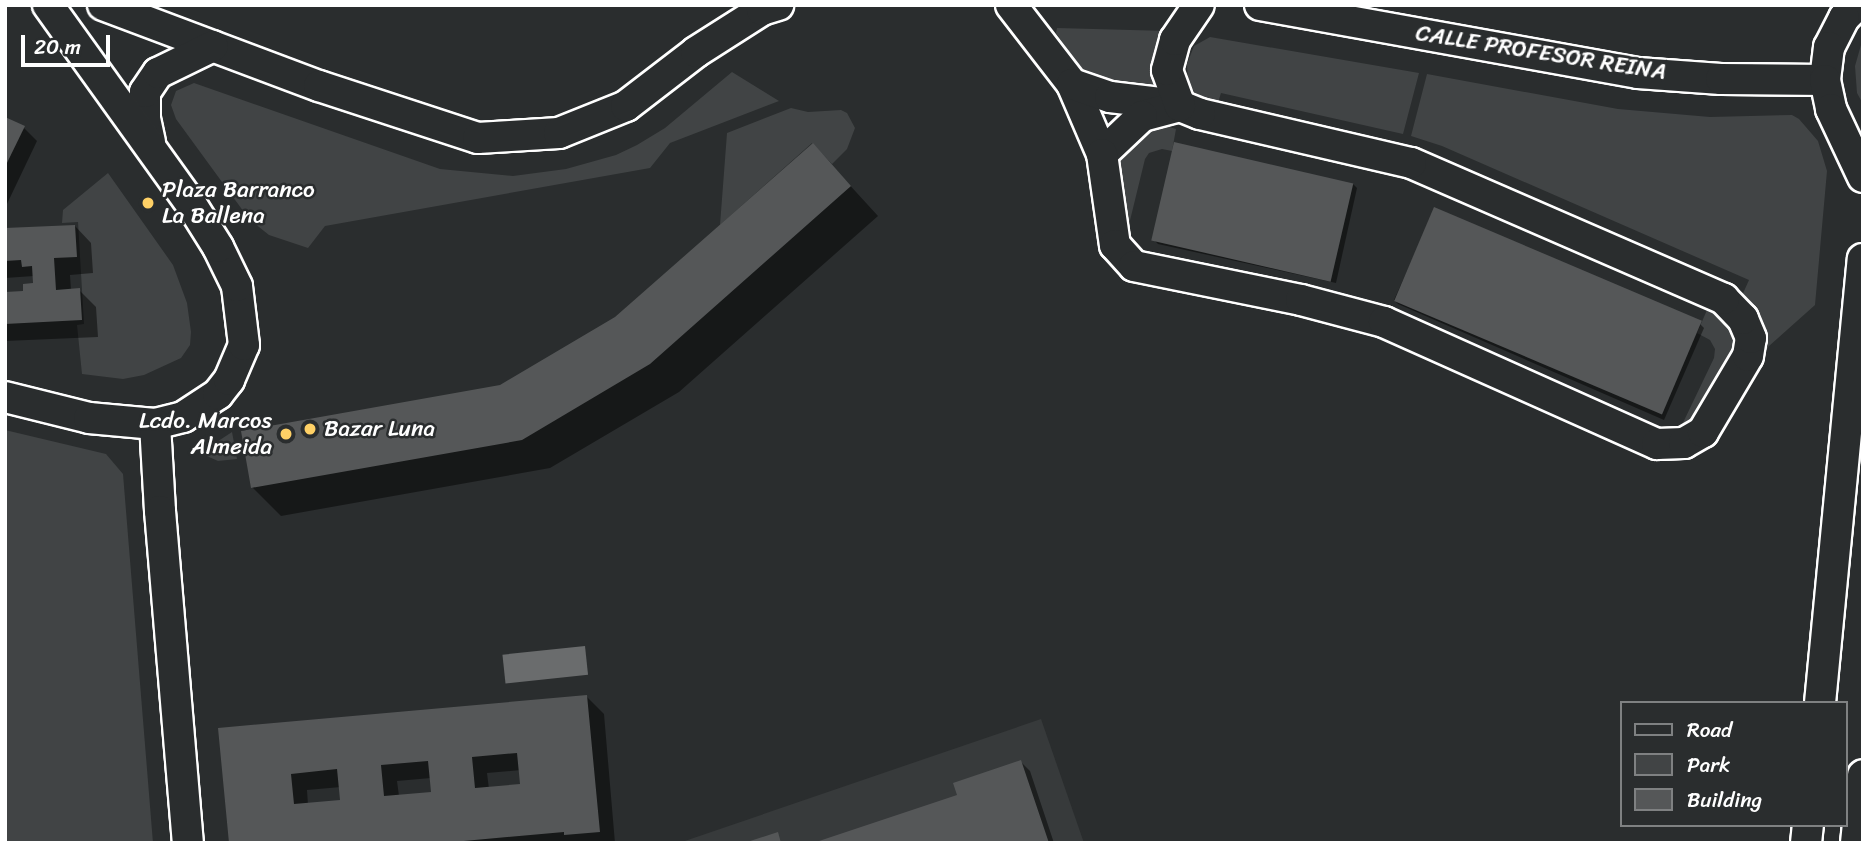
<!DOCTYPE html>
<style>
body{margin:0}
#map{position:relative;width:1868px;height:848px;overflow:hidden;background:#2a2d2e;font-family:Sriracha,sans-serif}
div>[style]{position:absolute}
.built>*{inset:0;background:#373a3b}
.green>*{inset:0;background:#414445}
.water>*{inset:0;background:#6a6c6d;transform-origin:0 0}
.shadow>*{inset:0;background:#0007}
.building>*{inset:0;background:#555758;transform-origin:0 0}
.roads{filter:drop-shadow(2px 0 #fff) drop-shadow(-2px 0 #fff) drop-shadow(0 2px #fff) drop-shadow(0 -2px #fff)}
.minor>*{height:30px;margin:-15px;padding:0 15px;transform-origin:15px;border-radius:15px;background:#2a2d2e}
.dots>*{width:19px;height:19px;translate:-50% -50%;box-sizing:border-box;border:4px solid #2a2d2e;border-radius:50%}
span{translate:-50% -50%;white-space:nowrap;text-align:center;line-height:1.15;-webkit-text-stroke:5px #2a2d2e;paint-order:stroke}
.street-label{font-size:23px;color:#fff}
.poi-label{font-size:23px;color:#fff}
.left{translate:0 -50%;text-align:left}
.right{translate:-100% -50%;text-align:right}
.frame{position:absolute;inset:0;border:7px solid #fff;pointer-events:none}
.legend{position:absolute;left:1620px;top:701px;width:228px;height:126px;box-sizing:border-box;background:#2a2d2e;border:2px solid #7f8182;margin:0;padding:9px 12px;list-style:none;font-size:21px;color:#fff}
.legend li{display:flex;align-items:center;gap:14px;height:35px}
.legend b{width:35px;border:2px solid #7f8182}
.scale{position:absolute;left:21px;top:35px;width:89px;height:32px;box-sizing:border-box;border:4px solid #fff;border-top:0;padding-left:9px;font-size:21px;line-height:24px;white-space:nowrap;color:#fff;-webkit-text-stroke:5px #2a2d2e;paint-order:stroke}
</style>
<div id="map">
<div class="built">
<div style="clip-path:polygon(1041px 719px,1084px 843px,679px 843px)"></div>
</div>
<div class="green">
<div style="clip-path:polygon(1057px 28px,1168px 31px,1158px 89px,1149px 94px,1084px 73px,1056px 33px)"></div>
<div style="clip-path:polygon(1210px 37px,1419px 73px,1403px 134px,1221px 93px,1217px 106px,1199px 99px,1188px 82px,1187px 64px,1194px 46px)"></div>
<div style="clip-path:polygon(1863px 38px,1863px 104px,1857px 93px,1855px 66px)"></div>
<div style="clip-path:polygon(732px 72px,779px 101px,670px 143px,650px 168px,325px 226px,308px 248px,269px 235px,249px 219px,176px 119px,171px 105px,176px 91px,194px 83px,440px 169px,513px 176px,566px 169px,616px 155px,637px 145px,665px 128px)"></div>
<div style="clip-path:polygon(1427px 74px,1618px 109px,1710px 117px,1792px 115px,1799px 119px,1818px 141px,1827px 171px,1815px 305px,1769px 346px,1763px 355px,1740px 300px,1749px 280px,1442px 146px,1411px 136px)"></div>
<div style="clip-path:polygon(791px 108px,808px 112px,841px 110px,847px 113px,855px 128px,847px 149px,832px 164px,812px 143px,720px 225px,727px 133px)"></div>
<div style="clip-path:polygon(1159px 124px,1176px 129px,1172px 151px,1162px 149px,1149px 153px,1145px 159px,1125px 241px,1120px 236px,1117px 150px,1133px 136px)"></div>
<div style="clip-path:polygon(108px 173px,173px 265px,187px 303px,191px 332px,190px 345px,181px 358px,144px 375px,123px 379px,82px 374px,77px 325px,84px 324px,78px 222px,62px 223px,63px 210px)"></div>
<div style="clip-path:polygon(1707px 310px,1725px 318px,1734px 331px,1737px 358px,1694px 426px,1680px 429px,1714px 358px,1715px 349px,1710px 340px,1697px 333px)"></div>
<div style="clip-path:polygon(5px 430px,106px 454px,123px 474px,153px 843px,5px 843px)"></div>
<div style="clip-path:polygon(232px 432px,237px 459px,218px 461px,200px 453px)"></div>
</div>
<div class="water">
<div style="left:585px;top:646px;width:29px;height:83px;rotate:84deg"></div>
</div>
<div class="shadow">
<div style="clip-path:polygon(5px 119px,24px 128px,37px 141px,6px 206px)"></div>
<div style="clip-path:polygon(813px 145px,878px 216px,679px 392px,550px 468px,281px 516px,252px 487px,501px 386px,616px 319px)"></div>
<div style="clip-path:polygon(1353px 184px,1357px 188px,1336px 283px,1158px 244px,1154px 240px)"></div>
<div style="clip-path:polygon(1435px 209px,1700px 324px,1704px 328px,1664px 420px,1398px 304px,1394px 300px)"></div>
<div style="clip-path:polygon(75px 226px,91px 243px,93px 273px,70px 275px,71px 290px,79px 290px,96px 307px,98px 337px,5px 341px,5px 294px,25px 293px,34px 285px,34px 276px,5px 278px,5px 229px)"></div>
<div style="clip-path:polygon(evenodd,587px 697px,604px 714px,615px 843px,231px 843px,220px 729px,587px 697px,521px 770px,522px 786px,489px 789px,487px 773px,521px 770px,587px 697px,431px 778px,433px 794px,399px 796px,397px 781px,431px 778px,587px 697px,341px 787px,342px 802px,308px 805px,307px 790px,341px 787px)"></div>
<div style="clip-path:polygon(1021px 762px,1030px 771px,1054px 843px,817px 843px,960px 796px)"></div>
</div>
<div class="building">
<div style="clip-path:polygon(5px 117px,25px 126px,5px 167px)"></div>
<div style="left:1174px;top:142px;width:184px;height:101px;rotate:13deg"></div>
<div style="clip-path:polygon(813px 143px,851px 186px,650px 364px,522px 440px,251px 488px,241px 431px,500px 385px,615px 317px)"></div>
<div style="left:1434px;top:207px;width:291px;height:102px;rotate:23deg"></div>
<div style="clip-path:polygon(75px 225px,77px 257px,54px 258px,56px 290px,80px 288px,82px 320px,5px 324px,5px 292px,23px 291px,23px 284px,33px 283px,32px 266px,22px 267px,21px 260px,5px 261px,5px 228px)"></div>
<div style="clip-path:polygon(evenodd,587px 695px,600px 832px,564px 835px,564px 832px,442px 843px,229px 843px,218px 728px,587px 695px,517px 753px,520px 784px,475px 788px,472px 757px,517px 753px,587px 695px,428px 761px,431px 792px,384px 796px,381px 765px,428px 761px,587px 695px,337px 769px,340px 800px,294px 804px,291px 774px,337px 769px)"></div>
<div style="clip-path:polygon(1021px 760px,1049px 843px,813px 843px,957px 795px,953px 783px)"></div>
<div style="clip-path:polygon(778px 832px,781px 843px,748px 843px,747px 842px)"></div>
</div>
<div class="roads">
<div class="minor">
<div style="left:103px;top:5px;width:231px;rotate:20.6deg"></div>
<div style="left:319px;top:86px;width:167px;rotate:18.1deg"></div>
<div style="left:478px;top:138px;width:81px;rotate:-3.5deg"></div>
<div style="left:559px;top:133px;width:72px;rotate:-21.9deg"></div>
<div style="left:626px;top:106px;width:88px;rotate:-37.6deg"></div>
<div style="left:696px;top:52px;width:78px;rotate:-32.5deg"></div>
<div style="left:762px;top:10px;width:17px;rotate:-17deg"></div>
<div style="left:1011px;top:5px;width:100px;rotate:52.3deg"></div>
<div style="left:1072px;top:84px;width:76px;rotate:66.8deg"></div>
<div style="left:1260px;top:5px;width:384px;rotate:10.2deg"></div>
<div style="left:1638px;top:73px;width:83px;rotate:4.1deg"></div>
<div style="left:1721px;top:79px;width:104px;rotate:0.6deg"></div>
<div style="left:1857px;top:5px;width:18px;rotate:135deg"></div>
<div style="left:1844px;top:18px;width:33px;rotate:117deg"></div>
<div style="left:1829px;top:47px;width:33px;rotate:97deg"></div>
<div style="left:1825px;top:80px;width:30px;rotate:78deg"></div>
<div style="left:1831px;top:109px;width:75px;rotate:64.8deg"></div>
<div style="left:1072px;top:84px;width:40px;rotate:18.9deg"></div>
<div style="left:1110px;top:97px;width:59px;rotate:6.8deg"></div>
<div style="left:1180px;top:106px;width:39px;rotate:165deg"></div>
<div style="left:1142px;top:116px;width:55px;rotate:136.5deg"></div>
<div style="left:1102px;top:154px;width:92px;rotate:81.9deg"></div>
<div style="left:1115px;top:245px;width:28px;rotate:48deg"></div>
<div style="left:1134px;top:266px;width:170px;rotate:11.5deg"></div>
<div style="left:1301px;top:300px;width:86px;rotate:14.8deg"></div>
<div style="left:1384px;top:322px;width:299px;rotate:24.1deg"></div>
<div style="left:1657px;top:444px;width:27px;rotate:-2deg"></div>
<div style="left:1684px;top:443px;width:22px;rotate:-30deg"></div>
<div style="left:1703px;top:432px;width:88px;rotate:-59.4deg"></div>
<div style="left:1748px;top:356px;width:18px;rotate:-81deg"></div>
<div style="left:1751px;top:338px;width:21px;rotate:-113deg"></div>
<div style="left:1743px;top:319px;width:28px;rotate:-134deg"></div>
<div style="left:1724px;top:299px;width:341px;rotate:-156.5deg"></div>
<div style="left:1411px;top:163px;width:217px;rotate:-166.9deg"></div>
<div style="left:1200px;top:114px;width:22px;rotate:-158deg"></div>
<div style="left:1180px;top:106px;width:38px;rotate:-110deg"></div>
<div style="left:1167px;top:70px;width:31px;rotate:-75deg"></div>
<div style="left:1175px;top:40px;width:42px;rotate:-55.6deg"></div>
<div style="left:150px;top:142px;width:24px;rotate:-102deg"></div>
<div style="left:145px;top:119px;width:27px;rotate:-90deg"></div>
<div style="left:145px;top:92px;width:23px;rotate:-56deg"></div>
<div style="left:158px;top:73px;width:61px;rotate:-26.1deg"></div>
<div style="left:5px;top:397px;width:87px;rotate:14deg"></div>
<div style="left:89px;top:418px;width:66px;rotate:5.2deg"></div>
<div style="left:155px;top:424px;width:29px;rotate:-14deg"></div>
<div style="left:183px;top:417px;width:42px;rotate:-33.3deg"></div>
<div style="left:218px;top:394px;width:18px;rotate:-52deg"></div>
<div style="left:229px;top:380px;width:38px;rotate:-67deg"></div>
<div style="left:244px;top:345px;width:59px;rotate:-96.8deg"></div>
<div style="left:237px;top:286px;width:43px;rotate:-116deg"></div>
<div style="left:218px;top:247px;width:51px;rotate:-122.1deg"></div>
<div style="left:191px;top:204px;width:245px;rotate:-125.7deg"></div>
<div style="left:155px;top:424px;width:87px;rotate:86.7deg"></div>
<div style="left:160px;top:511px;width:333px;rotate:85.2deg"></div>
<div style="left:1820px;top:703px;width:446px;rotate:-84.5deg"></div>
<div style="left:1806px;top:843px;width:18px;rotate:-84deg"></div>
<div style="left:1856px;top:843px;width:68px;rotate:-84.1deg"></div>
</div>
</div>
<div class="dots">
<div style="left:148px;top:203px;background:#ffd166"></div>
<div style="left:310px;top:429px;background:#ffd166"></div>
<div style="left:286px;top:434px;background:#ffd166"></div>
</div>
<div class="street-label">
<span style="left:1541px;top:53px;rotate:9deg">CALLE PROFESOR REINA</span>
</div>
<div class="poi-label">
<span class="left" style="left:162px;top:203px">Plaza Barranco<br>La Ballena</span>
<span class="right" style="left:272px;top:434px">Lcdo. Marcos<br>Almeida</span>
<span class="left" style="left:324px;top:429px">Bazar Luna</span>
</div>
<div class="frame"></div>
<ul class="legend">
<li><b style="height:9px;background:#2a2d2e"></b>Road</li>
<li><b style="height:19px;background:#414445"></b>Park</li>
<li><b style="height:19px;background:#555758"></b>Building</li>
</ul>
<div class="scale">20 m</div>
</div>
